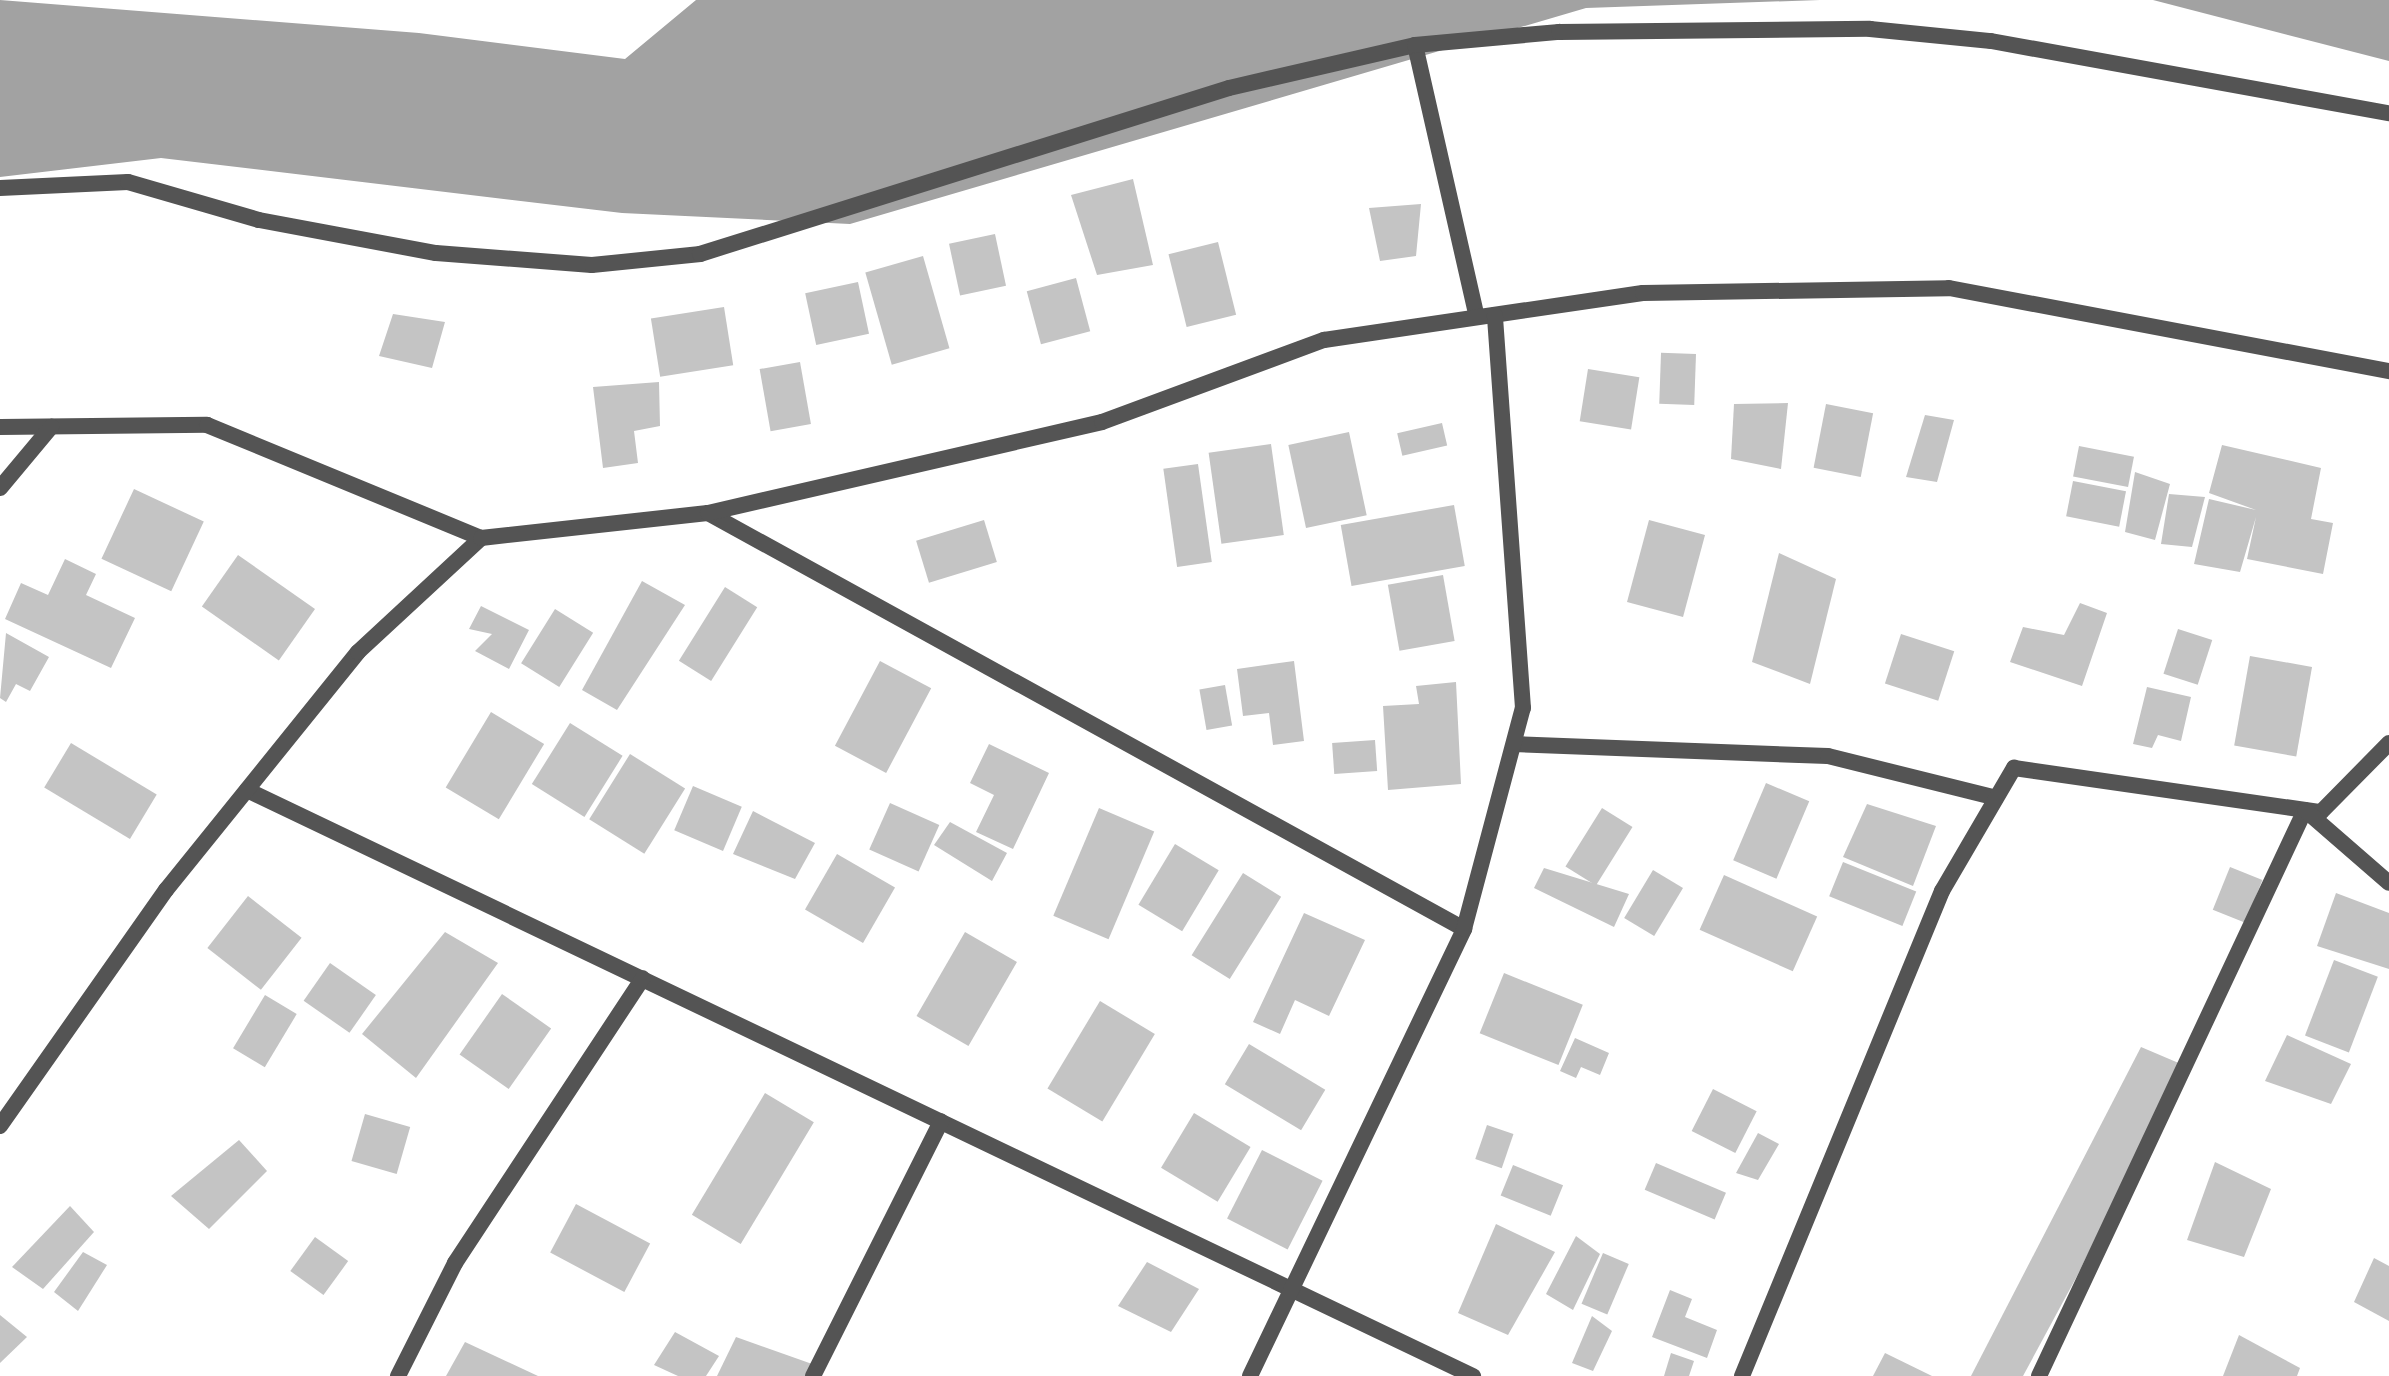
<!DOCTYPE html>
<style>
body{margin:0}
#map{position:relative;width:2389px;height:1376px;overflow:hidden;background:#fff;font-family:"PT Sans Narrow",sans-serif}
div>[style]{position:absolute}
.water>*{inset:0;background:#a2a2a2}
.building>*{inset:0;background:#c4c4c4;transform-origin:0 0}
.street>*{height:16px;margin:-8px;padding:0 8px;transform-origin:8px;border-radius:8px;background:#545454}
span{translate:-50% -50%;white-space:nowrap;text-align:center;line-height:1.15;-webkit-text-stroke:8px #fff;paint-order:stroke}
</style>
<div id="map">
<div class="water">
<div style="clip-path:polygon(0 0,419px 33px,625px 59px,696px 0,1820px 0,1586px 8px,850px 224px,622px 213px,161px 158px,0 177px)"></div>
<div style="clip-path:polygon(2153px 0,2389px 0,2389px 61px)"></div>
</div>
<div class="building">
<div style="clip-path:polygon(1133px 179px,1153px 265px,1097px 275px,1071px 195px)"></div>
<div style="clip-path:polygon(1421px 204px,1416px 256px,1380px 261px,1369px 208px)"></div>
<div style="left:995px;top:234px;width:53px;height:47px;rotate:78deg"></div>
<div style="left:1218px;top:242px;width:75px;height:51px;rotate:76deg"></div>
<div style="left:923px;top:256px;width:96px;height:60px;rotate:74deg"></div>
<div style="left:1076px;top:278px;width:55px;height:51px;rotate:75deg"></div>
<div style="left:858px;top:282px;width:53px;height:54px;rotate:78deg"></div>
<div style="left:724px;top:307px;width:59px;height:74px;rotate:81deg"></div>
<div style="clip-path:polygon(393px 314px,445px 322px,432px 368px,379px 356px)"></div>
<div style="left:1696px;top:354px;width:51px;height:35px;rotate:92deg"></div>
<div style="left:800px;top:362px;width:63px;height:41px;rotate:80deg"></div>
<div style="left:1588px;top:369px;width:52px;height:53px;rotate:9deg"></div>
<div style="clip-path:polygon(659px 382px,660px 426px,634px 431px,638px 463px,603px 468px,593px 387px)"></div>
<div style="clip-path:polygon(1788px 403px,1781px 469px,1731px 459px,1734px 404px)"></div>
<div style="left:1826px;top:404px;width:48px;height:65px;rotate:11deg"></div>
<div style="clip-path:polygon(1925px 415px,1954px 420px,1937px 482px,1906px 477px)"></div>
<div style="left:1442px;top:423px;width:23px;height:46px;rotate:77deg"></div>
<div style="left:1349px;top:432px;width:85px;height:62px;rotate:78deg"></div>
<div style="left:1271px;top:444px;width:92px;height:63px;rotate:82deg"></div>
<div style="clip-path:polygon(2222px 445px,2321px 468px,2311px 519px,2333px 523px,2323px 574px,2247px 559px,2256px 517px,2240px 572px,2194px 564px,2209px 499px,2256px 510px,2209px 493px)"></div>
<div style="left:2079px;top:446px;width:56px;height:31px;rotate:11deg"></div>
<div style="left:1198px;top:464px;width:99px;height:35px;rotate:82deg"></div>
<div style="clip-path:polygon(2135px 472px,2170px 484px,2155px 540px,2125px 532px)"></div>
<div style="left:2073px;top:481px;width:54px;height:36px;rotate:11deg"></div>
<div style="left:134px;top:489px;width:77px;height:77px;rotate:25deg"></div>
<div style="clip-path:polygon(2169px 494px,2205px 497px,2192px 547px,2161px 544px)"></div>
<div style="left:1454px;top:505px;width:62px;height:115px;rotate:80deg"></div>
<div style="left:984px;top:520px;width:44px;height:71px;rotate:73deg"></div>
<div style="left:1649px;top:520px;width:58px;height:85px;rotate:15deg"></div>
<div style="clip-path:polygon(1779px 553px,1836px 579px,1810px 684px,1752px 662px)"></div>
<div style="left:238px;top:555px;width:94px;height:63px;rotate:35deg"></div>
<div style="clip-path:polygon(65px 559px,96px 574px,86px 595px,135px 618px,111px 668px,5px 619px,21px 583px,48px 595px)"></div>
<div style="left:1443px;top:575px;width:67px;height:56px;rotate:80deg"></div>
<div style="clip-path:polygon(642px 581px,685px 605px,617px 710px,582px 690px)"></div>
<div style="left:725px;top:587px;width:38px;height:87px;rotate:32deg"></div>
<div style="clip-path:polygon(2080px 603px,2107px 613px,2082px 686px,2010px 662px,2023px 627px,2064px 635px)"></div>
<div style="clip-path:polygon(481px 606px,529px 630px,509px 669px,475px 651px,492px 634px,469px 629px)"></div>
<div style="left:555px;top:609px;width:45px;height:64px;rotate:32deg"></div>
<div style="left:2178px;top:629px;width:36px;height:47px;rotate:18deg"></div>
<div style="clip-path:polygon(6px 633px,49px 657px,30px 691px,16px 684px,6px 702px,0 698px)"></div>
<div style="left:1901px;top:634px;width:56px;height:52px;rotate:18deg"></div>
<div style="left:2250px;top:656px;width:63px;height:91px;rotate:10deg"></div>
<div style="left:880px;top:661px;width:58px;height:96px;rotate:28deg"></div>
<div style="clip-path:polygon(1294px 661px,1304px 741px,1273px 745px,1269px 713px,1243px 716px,1237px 669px)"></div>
<div style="clip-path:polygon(1456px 682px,1461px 784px,1388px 790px,1383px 706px,1419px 704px,1416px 686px)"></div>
<div style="left:1225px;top:685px;width:41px;height:26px;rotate:80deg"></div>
<div style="clip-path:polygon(2147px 687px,2191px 697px,2181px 741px,2158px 735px,2152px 748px,2133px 744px)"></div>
<div style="left:491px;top:712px;width:62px;height:88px;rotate:31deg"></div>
<div style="left:570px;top:723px;width:62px;height:72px;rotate:32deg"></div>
<div style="left:1375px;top:740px;width:31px;height:43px;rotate:86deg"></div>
<div style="left:71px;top:743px;width:100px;height:52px;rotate:31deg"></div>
<div style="clip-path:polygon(989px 744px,1049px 773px,1013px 849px,976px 832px,994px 795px,970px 783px)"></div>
<div style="left:630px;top:754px;width:65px;height:77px;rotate:32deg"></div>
<div style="left:1766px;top:783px;width:47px;height:84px;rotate:23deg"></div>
<div style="left:693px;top:786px;width:53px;height:48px;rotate:23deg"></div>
<div style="left:890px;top:803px;width:54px;height:51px;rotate:24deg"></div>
<div style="clip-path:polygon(1867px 804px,1936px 826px,1913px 886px,1843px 857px)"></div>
<div style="left:1099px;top:808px;width:60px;height:117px;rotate:23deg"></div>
<div style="left:1602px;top:808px;width:36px;height:69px;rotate:32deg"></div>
<div style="clip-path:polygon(753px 811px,815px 843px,795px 879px,733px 854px)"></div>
<div style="clip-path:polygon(950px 822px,1007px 853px,992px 881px,934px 845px)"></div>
<div style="left:1175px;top:844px;width:51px;height:71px;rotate:31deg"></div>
<div style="left:837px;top:854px;width:67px;height:64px;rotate:30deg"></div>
<div style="left:1843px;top:862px;width:79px;height:37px;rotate:22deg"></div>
<div style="left:2230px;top:867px;width:35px;height:46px;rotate:22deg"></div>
<div style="clip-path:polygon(1544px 868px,1629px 894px,1614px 927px,1534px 888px)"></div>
<div style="left:1653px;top:870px;width:35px;height:56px;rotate:31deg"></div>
<div style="left:1243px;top:873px;width:45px;height:97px;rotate:32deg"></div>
<div style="left:1724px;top:875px;width:102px;height:60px;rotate:24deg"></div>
<div style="clip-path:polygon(2336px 893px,2389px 913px,2389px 969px,2317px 946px)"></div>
<div style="left:248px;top:896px;width:68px;height:66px;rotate:38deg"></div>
<div style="clip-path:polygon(1304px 913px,1365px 940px,1329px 1016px,1295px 1000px,1280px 1034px,1253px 1022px)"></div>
<div style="clip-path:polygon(445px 932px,498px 963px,416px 1078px,362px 1034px)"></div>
<div style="left:965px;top:932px;width:60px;height:97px;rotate:30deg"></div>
<div style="left:2334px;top:960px;width:47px;height:81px;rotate:21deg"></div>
<div style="left:330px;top:963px;width:56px;height:46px;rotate:35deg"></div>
<div style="left:1504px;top:973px;width:85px;height:65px;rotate:22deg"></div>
<div style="left:502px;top:994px;width:60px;height:74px;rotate:35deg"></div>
<div style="left:265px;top:995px;width:37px;height:62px;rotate:31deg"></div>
<div style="left:1100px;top:1001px;width:64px;height:102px;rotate:31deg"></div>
<div style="clip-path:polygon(2287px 1035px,2351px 1064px,2331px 1104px,2265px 1081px)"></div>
<div style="clip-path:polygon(1575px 1038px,1609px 1053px,1600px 1075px,1581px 1067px,1576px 1078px,1560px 1071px)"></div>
<div style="left:1249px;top:1044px;width:89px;height:47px;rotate:31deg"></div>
<div style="clip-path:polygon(2141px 1047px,2181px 1064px,2077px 1276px,2023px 1376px,1971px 1376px)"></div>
<div style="left:1713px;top:1089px;width:49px;height:47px;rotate:27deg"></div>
<div style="left:765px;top:1093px;width:57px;height:142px;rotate:31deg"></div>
<div style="left:1194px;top:1113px;width:66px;height:64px;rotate:31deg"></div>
<div style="left:365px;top:1114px;width:47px;height:49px;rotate:16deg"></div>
<div style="left:1487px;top:1125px;width:28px;height:36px;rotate:19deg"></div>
<div style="clip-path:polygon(1758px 1133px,1779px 1144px,1758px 1180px,1736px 1173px)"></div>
<div style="clip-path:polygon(239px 1140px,267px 1171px,209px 1229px,171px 1196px)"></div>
<div style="left:1262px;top:1150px;width:68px;height:77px;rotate:27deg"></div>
<div style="clip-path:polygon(2215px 1162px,2271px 1189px,2244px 1257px,2187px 1240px)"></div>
<div style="left:1656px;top:1163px;width:76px;height:29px;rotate:23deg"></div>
<div style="left:1513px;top:1165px;width:54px;height:33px;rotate:22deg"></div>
<div style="left:576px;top:1204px;width:84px;height:55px;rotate:28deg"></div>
<div style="clip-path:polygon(70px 1206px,94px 1232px,43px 1289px,12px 1267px)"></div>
<div style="clip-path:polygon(1496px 1224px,1555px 1252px,1508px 1335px,1458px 1313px)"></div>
<div style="clip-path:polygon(1576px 1236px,1600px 1254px,1573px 1310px,1546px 1294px)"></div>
<div style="left:315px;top:1237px;width:41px;height:42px;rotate:36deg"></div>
<div style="clip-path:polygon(83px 1252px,107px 1265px,78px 1311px,54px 1292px)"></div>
<div style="left:1603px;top:1253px;width:28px;height:55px;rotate:23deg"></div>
<div style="clip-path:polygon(2374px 1258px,2389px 1266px,2389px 1321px,2354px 1302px)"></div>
<div style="clip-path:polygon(1147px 1262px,1199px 1289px,1171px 1332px,1118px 1306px)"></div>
<div style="clip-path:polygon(1670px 1290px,1692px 1299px,1685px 1317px,1717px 1330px,1707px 1358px,1652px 1337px)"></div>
<div style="clip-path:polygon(0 1315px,27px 1337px,0 1363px)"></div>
<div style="clip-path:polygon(1592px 1316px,1612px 1331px,1593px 1371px,1572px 1363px)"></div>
<div style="clip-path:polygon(675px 1332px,719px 1356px,706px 1376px,678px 1376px,654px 1365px)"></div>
<div style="clip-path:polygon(2239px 1335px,2300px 1368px,2297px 1376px,2223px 1376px)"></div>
<div style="clip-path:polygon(736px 1337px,815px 1365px,808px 1376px,717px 1376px)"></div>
<div style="clip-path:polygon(465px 1342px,538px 1376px,446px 1376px)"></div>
<div style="clip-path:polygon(1671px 1353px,1694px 1361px,1689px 1376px,1664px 1376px)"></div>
<div style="clip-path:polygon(1885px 1353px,1932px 1376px,1873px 1376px)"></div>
</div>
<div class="street">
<div style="left:1415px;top:45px;width:279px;rotate:77.2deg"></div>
<div style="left:0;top:188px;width:128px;rotate:-2.7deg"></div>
<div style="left:128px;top:182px;width:136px;rotate:16.2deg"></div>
<div style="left:259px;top:220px;width:180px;rotate:10.6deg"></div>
<div style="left:436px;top:253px;width:156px;rotate:4.4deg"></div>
<div style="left:592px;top:265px;width:109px;rotate:-5.8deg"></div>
<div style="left:700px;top:254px;width:554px;rotate:-17.42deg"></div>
<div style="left:1229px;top:88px;width:191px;rotate:-13deg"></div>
<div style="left:1415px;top:45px;width:145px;rotate:-5.2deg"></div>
<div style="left:1559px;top:32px;width:311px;rotate:-0.6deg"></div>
<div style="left:1870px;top:29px;width:122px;rotate:5.7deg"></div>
<div style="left:1991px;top:41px;width:404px;rotate:10.3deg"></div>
<div style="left:0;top:427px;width:207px;rotate:-0.6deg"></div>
<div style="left:207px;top:425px;width:296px;rotate:22.4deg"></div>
<div style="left:0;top:488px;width:80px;rotate:-50.1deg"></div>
<div style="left:708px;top:513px;width:863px;rotate:28.82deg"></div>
<div style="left:1514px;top:744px;width:314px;rotate:2.2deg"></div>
<div style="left:1828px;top:756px;width:173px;rotate:14deg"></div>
<div style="left:247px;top:790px;width:1359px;rotate:25.55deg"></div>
<div style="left:0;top:1126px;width:289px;rotate:-54.9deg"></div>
<div style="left:166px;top:890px;width:306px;rotate:-51.1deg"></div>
<div style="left:358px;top:652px;width:168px;rotate:-42.8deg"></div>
<div style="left:481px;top:538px;width:228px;rotate:-6.3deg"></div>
<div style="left:708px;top:513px;width:404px;rotate:-13deg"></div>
<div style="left:1102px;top:422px;width:237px;rotate:-20.3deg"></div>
<div style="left:1324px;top:340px;width:322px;rotate:-8.4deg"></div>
<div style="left:1643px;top:293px;width:306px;rotate:-0.9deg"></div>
<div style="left:1949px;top:288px;width:448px;rotate:10.7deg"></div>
<div style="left:398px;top:1376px;width:127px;rotate:-63.2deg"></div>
<div style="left:455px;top:1263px;width:341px;rotate:-56.6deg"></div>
<div style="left:813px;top:1376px;width:285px;rotate:-63.3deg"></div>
<div style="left:1250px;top:1376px;width:496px;rotate:-64.4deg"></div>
<div style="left:1464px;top:929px;width:229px;rotate:-75.1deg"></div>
<div style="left:1523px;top:708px;width:394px;rotate:-94.1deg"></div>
<div style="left:1742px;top:1376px;width:525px;rotate:-67.59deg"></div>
<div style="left:1942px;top:891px;width:143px;rotate:-59.7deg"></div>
<div style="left:2014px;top:768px;width:310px;rotate:8.2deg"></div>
<div style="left:2321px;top:812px;width:97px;rotate:-45.4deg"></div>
<div style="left:2039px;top:1376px;width:625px;rotate:-64.83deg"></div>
<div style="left:2305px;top:810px;width:111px;rotate:41deg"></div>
</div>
</div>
